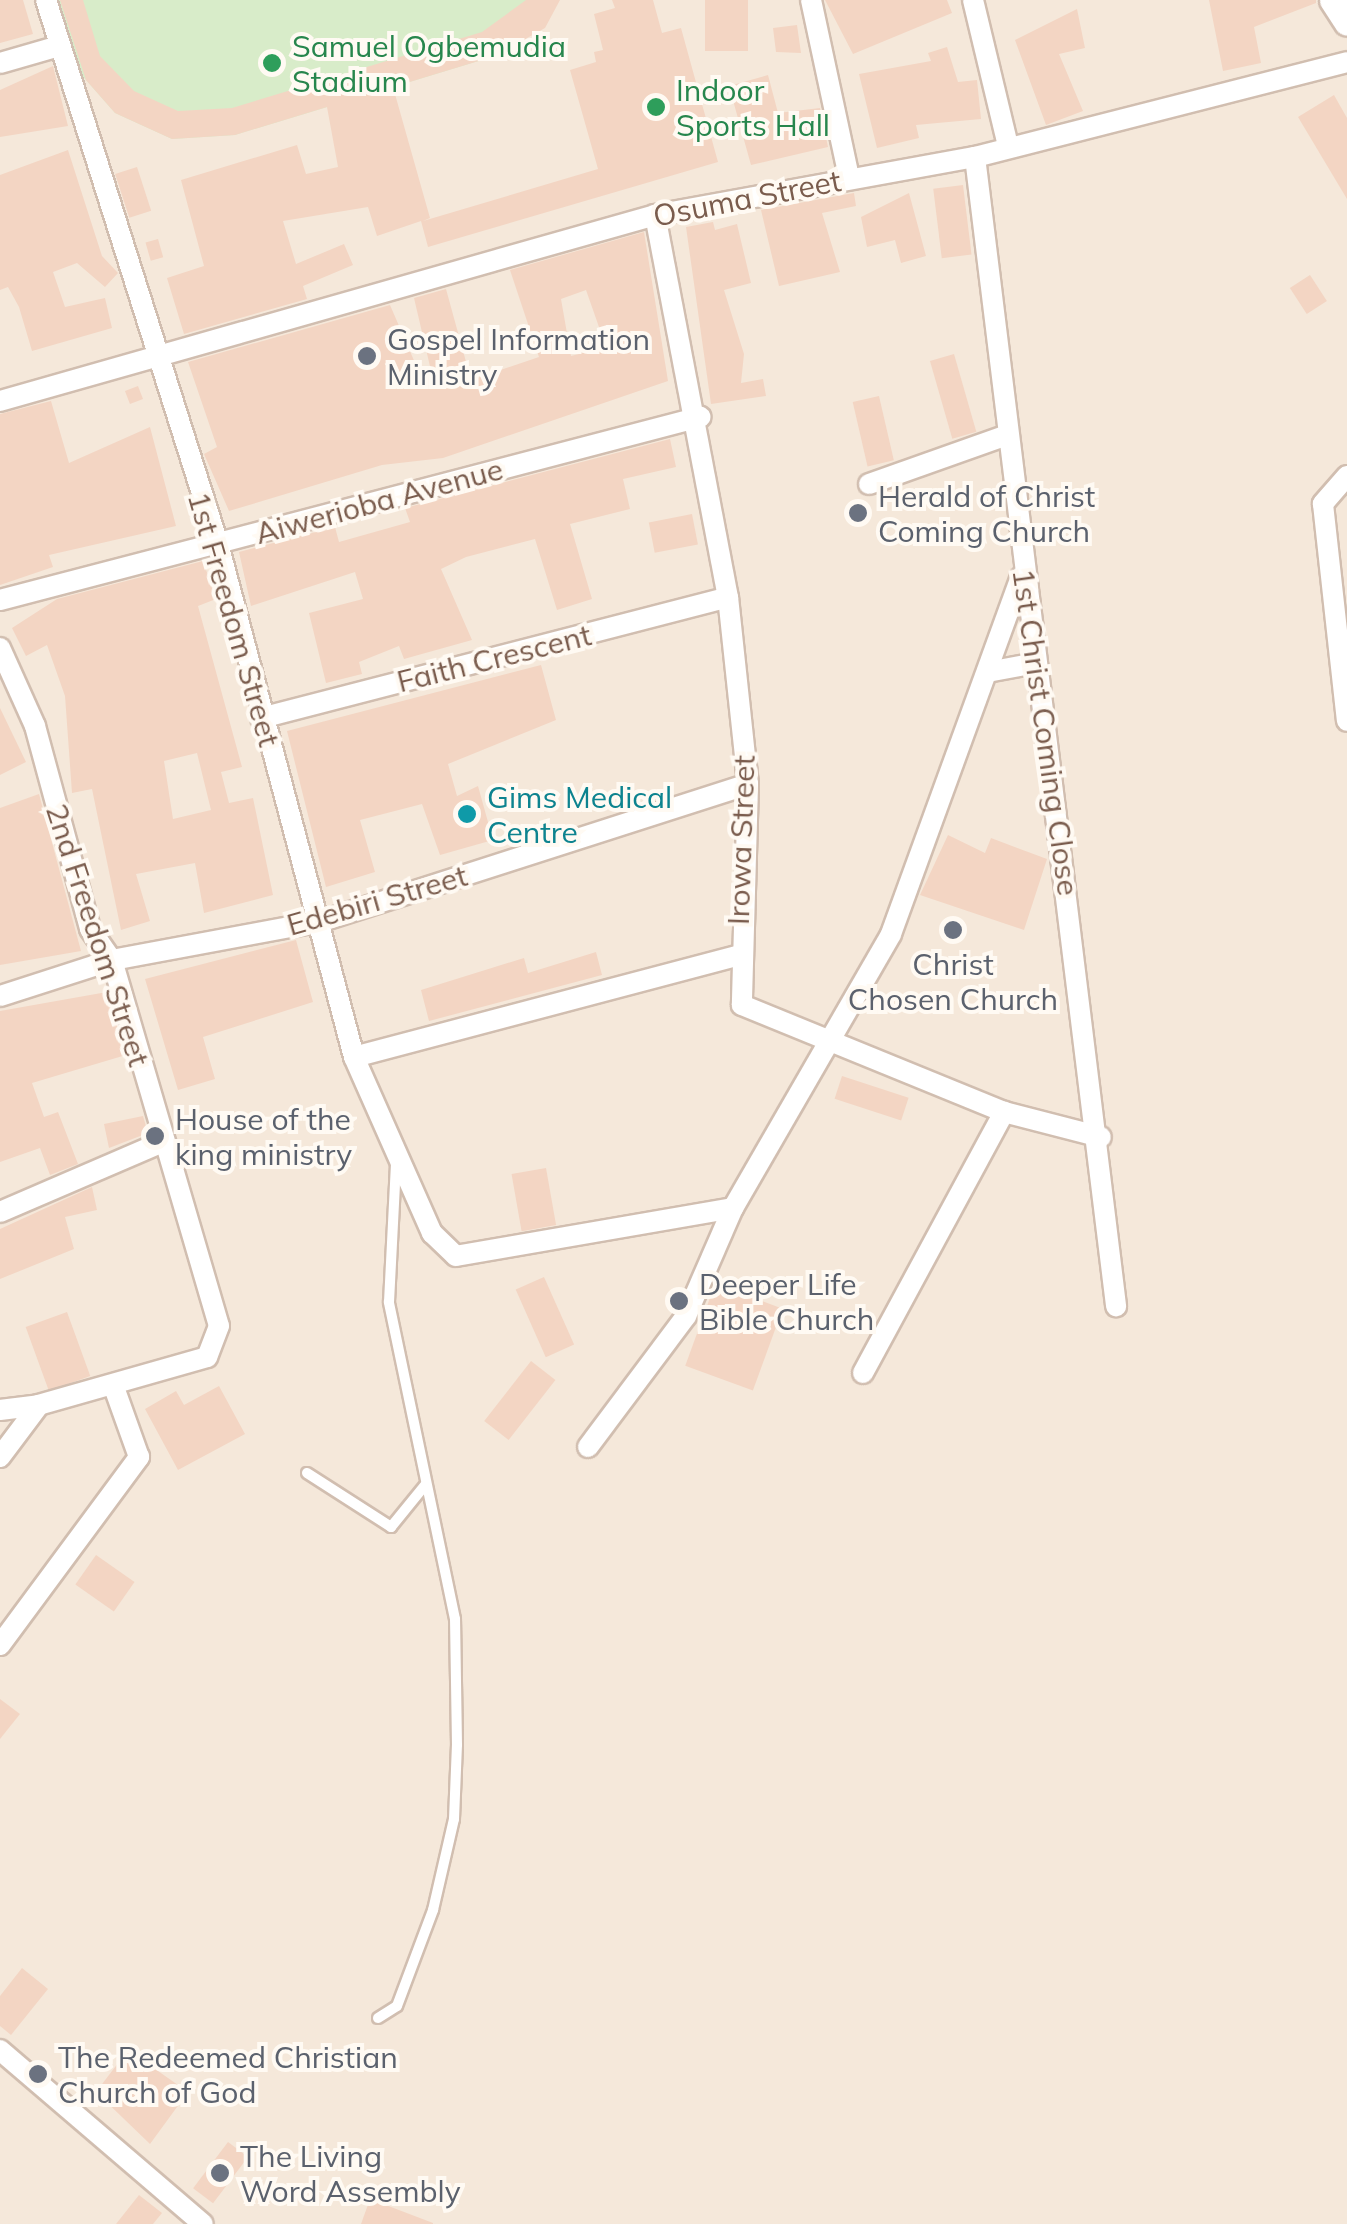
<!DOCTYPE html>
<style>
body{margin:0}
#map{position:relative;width:1347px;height:2224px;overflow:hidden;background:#fdf6ec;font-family:Mulish,sans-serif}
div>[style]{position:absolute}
.residential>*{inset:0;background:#f5e8da;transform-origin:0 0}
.green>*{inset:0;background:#d8ecc9}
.building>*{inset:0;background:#f3d5c3;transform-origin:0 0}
.roads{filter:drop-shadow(2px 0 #d1beb0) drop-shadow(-2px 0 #d1beb0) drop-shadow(0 2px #d1beb0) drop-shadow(0 -2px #d1beb0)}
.service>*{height:10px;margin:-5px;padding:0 5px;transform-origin:5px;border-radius:5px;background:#fff}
.minor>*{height:20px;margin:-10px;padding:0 10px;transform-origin:10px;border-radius:10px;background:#fff}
.tertiary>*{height:25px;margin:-12.5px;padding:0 12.5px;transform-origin:12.5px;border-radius:12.5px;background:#fff}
.dots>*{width:28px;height:28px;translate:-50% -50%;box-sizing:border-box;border:5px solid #fffaf3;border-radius:50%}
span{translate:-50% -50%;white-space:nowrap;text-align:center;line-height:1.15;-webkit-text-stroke:8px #fffaf3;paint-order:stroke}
.leisure-label{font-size:30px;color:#27864d}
.left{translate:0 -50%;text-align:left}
.street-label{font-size:30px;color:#7a5c4d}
.worship-label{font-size:30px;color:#5b616d}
.culture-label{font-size:30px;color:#0d838f}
</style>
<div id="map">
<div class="residential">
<div style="left:0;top:0;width:1347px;height:2224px"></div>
</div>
<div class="green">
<div style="clip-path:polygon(56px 0,559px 0,495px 56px,235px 135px,172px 139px,115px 113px,78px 71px)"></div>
</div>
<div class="building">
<div style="clip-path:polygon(0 0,23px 0,33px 34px,0 43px)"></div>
<div style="clip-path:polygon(60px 0,83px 0,100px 56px,134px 91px,178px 111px,232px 108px,482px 32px,526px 0,560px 0,545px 28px,495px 56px,393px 87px,430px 218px,423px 221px,598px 169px,570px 70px,596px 62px,594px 52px,603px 50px,594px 14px,615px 8px,612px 0,653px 0,662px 33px,681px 28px,718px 162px,428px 247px,421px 221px,377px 236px,368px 207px,283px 221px,296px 264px,344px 244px,353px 265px,303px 286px,307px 299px,184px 334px,167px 278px,204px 266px,181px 180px,297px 145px,306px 174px,338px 167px,327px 107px,235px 135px,172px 139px,115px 113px,86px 80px)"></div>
<div style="left:705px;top:0;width:43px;height:51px"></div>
<div style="clip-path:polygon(825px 0,947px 0,952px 13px,853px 54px)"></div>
<div style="clip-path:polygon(1209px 0,1316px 0,1316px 3px,1254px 27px,1261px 63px,1223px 71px)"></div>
<div style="clip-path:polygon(1077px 9px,1085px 48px,1059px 54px,1083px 111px,1046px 125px,1015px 40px)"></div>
<div style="clip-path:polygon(797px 25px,801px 53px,776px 52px,773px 28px)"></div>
<div style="clip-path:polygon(947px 47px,958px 82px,977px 80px,981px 119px,916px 125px,919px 138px,877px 148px,859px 74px,931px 61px,928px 53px)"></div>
<div style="clip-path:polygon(53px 66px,68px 126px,0 137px,0 90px)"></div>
<div style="clip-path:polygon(768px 75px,778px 113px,820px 108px,828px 147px,751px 165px,729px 86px)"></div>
<div style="clip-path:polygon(1334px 95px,1347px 118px,1347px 199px,1298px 117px)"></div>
<div style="clip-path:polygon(68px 150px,102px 256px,118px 273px,105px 287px,77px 263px,53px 272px,65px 307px,105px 298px,112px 328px,32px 351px,19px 307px,8px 287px,0 290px,0 175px)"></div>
<div style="left:137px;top:167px;width:46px;height:23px;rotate:72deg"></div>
<div style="left:963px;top:185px;width:70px;height:30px;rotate:83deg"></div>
<div style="clip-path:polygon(854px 193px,856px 206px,822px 213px,840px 272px,779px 286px,761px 210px)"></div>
<div style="clip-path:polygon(909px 193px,926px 256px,901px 263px,895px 240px,867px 247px,861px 217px)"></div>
<div style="clip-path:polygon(713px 222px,715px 230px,737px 224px,751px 283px,724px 290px,744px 354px,741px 383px,763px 379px,766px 396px,711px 404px,686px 227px)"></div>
<div style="clip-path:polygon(evenodd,644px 232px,668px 381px,443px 458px,382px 465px,229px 511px,204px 454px,217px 447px,188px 362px,390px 305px,422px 379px,432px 375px,414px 298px,446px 289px,471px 380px,539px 357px,510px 270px,644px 232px,586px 290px,606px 347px,571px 356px,561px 299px,586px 290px)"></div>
<div style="left:158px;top:239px;width:19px;height:13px;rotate:74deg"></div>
<div style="left:1310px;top:275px;width:31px;height:24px;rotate:57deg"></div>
<div style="left:954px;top:354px;width:81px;height:25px;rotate:74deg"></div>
<div style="left:138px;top:386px;width:14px;height:14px;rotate:69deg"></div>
<div style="left:879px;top:396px;width:66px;height:27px;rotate:77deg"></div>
<div style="clip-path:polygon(51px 401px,69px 463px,150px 427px,176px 526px,49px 555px,53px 567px,0 585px,0 414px)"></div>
<div style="clip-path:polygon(670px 439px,676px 467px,623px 479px,630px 509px,570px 524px,592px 599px,557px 610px,535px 539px,466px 557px,441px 569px,472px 640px,404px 659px,399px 646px,359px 662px,362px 674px,326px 683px,309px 613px,363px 599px,355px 572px,251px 606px,239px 552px,335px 527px,339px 542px,410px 522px,405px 508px)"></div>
<div style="left:692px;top:514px;width:31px;height:44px;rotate:79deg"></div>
<div style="clip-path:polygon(evenodd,203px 561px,216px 599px,198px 606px,242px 767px,221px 772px,229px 803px,253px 798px,273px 895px,204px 913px,195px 863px,136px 874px,150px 921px,121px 930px,92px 789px,72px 793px,65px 696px,47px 645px,26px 656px,12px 628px,57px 599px,203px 561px,197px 753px,211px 810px,173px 819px,164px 761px,197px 753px)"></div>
<div style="clip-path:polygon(541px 665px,556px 720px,448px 764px,457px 796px,478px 786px,493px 840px,440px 855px,422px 804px,360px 820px,375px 872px,326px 887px,287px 731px)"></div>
<div style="clip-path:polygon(0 708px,26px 762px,0 775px)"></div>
<div style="clip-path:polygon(39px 794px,81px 951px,0 965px,0 808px)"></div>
<div style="clip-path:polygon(948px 835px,985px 853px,991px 838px,1047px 859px,1024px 930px,920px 895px)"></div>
<div style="clip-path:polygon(296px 940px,313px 1002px,203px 1037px,215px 1079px,178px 1090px,145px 979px)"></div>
<div style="clip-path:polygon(596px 952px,602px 975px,429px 1021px,421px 990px,524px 958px,528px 973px)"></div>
<div style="clip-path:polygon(107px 992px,126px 1055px,32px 1083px,44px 1117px,58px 1112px,78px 1164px,50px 1175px,40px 1148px,0 1162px,0 1011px)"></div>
<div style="left:842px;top:1076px;width:70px;height:24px;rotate:18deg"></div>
<div style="clip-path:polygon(143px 1116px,148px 1133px,109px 1148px,104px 1124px)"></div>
<div style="left:546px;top:1168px;width:58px;height:35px;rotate:80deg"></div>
<div style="clip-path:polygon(92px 1187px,97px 1210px,65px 1217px,74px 1249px,0 1279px,0 1229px)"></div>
<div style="left:544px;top:1277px;width:74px;height:31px;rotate:66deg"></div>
<div style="left:715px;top:1284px;width:72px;height:87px;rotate:20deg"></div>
<div style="left:67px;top:1312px;width:68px;height:44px;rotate:70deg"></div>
<div style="left:531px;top:1361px;width:31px;height:76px;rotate:38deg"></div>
<div style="clip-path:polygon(219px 1386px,245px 1434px,178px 1470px,145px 1409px,176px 1391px,184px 1405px)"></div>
<div style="left:96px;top:1555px;width:47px;height:36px;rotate:35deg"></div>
<div style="clip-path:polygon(0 1699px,20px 1714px,0 1739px)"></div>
<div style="clip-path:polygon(22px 1968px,48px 1989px,11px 2035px,0 2026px,0 1996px)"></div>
<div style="clip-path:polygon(128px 2050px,188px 2092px,150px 2144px,96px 2092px)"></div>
<div style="left:228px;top:2142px;width:25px;height:58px;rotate:37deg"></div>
<div style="clip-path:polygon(139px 2195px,162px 2213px,153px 2224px,116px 2224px)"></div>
<div style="clip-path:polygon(370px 2199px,433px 2223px,433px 2224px,361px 2224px)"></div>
</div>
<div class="roads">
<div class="service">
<div style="left:307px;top:1473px;width:100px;rotate:32.7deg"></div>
<div style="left:391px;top:1527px;width:55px;rotate:-50.9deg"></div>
<div style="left:378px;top:2018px;width:22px;rotate:-32deg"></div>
<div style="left:397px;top:2006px;width:103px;rotate:-69.4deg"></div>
<div style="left:433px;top:1910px;width:93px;rotate:-77deg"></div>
<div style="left:454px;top:1819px;width:74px;rotate:-87.7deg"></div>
<div style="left:457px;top:1745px;width:126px;rotate:-90.9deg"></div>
<div style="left:455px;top:1619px;width:324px;rotate:-101.8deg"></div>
<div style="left:389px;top:1302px;width:139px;rotate:-87.1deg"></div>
</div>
<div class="minor">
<div style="left:46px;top:0;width:571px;rotate:72.45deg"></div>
<div style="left:218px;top:544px;width:531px;rotate:75.15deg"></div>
<div style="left:354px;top:1057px;width:193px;rotate:66.1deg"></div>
<div style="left:432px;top:1233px;width:33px;rotate:44deg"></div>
<div style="left:456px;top:1256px;width:281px;rotate:-9.8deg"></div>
<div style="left:811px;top:0;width:182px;rotate:77.9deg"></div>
<div style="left:973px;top:0;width:146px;rotate:76.5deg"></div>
<div style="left:0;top:63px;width:61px;rotate:-16.1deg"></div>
<div style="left:975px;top:157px;width:1158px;rotate:83deg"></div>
<div style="left:655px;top:215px;width:389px;rotate:79.2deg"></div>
<div style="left:728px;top:597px;width:188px;rotate:83.9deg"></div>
<div style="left:748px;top:784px;width:221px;rotate:91.6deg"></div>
<div style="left:742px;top:1005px;width:283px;rotate:22.2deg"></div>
<div style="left:1004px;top:1112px;width:100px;rotate:14.5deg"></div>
<div style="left:0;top:401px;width:681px;rotate:-15.85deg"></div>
<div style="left:655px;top:215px;width:325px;rotate:-10.3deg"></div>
<div style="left:975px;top:157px;width:384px;rotate:-14.3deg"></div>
<div style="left:1347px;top:476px;width:37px;rotate:131deg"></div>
<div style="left:1323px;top:504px;width:218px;rotate:83.7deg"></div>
<div style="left:869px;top:484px;width:146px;rotate:-19.5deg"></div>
<div style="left:0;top:600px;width:724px;rotate:-14.65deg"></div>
<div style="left:0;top:648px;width:85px;rotate:65.8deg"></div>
<div style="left:35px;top:726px;width:210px;rotate:74.8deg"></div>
<div style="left:90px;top:929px;width:38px;rotate:55deg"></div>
<div style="left:112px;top:960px;width:381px;rotate:73.7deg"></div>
<div style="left:219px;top:1326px;width:33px;rotate:111deg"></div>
<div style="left:207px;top:1357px;width:175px;rotate:164.1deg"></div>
<div style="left:39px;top:1405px;width:65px;rotate:126.9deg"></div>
<div style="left:993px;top:671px;width:44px;rotate:-10.5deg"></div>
<div style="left:261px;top:718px;width:482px;rotate:-14.5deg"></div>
<div style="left:0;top:996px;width:118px;rotate:-17.8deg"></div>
<div style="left:112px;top:960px;width:214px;rotate:-10.5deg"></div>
<div style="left:322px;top:921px;width:447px;rotate:-17.8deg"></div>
<div style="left:354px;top:1057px;width:396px;rotate:-14.8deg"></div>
<div style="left:0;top:1212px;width:174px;rotate:-23.3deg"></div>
<div style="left:863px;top:1373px;width:297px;rotate:-61.6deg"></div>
<div style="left:0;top:1410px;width:39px;rotate:-7deg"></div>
<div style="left:588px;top:1447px;width:164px;rotate:-53.2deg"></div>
<div style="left:686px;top:1316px;width:118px;rotate:-66.5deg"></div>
<div style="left:733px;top:1208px;width:316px;rotate:-60deg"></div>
<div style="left:891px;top:934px;width:380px;rotate:-70deg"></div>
<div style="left:0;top:1645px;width:234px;rotate:-53.5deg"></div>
<div style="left:139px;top:1457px;width:74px;rotate:-109.7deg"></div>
<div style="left:0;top:2050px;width:267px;rotate:40.6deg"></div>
</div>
<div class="tertiary">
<div style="left:1332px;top:0;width:27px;rotate:57deg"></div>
</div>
</div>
<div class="dots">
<div style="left:272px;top:63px;background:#2e9e5b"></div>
<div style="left:656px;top:107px;background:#2e9e5b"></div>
<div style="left:367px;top:356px;background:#6b7280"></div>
<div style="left:858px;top:513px;background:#6b7280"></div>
<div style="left:467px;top:814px;background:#0f9aa8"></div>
<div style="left:953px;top:930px;background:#6b7280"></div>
<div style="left:155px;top:1136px;background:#6b7280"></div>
<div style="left:679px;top:1301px;background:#6b7280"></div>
<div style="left:38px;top:2074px;background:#6b7280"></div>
<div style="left:220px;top:2173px;background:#6b7280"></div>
</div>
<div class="leisure-label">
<span class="left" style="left:292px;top:63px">Samuel Ogbemudia<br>Stadium</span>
<span class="left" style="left:676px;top:107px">Indoor<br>Sports Hall</span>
</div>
<div class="street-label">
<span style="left:747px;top:198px;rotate:-11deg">Osuma Street</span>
<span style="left:379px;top:501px;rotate:-15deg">Aiwerioba Avenue</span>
<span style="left:234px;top:619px;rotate:74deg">1st Freedom Street</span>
<span style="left:494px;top:658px;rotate:-14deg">Faith Crescent</span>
<span style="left:1046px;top:732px;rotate:82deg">1st Christ Coming Close</span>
<span style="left:741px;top:840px;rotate:-88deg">Irowa Street</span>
<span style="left:377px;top:900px;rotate:-16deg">Edebiri Street</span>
<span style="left:98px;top:935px;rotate:72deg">2nd Freedom Street</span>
</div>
<div class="worship-label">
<span class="left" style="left:387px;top:356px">Gospel Information<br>Ministry</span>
<span class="left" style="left:878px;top:513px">Herald of Christ<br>Coming Church</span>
<span style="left:953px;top:981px">Christ<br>Chosen Church</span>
<span class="left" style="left:175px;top:1136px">House of the<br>king ministry</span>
<span class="left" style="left:699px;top:1301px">Deeper Life<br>Bible Church</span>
<span class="left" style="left:58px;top:2074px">The Redeemed Christian<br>Church of God</span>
<span class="left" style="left:240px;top:2173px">The Living<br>Word Assembly</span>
</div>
<div class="culture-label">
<span class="left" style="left:487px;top:814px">Gims Medical<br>Centre</span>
</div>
</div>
